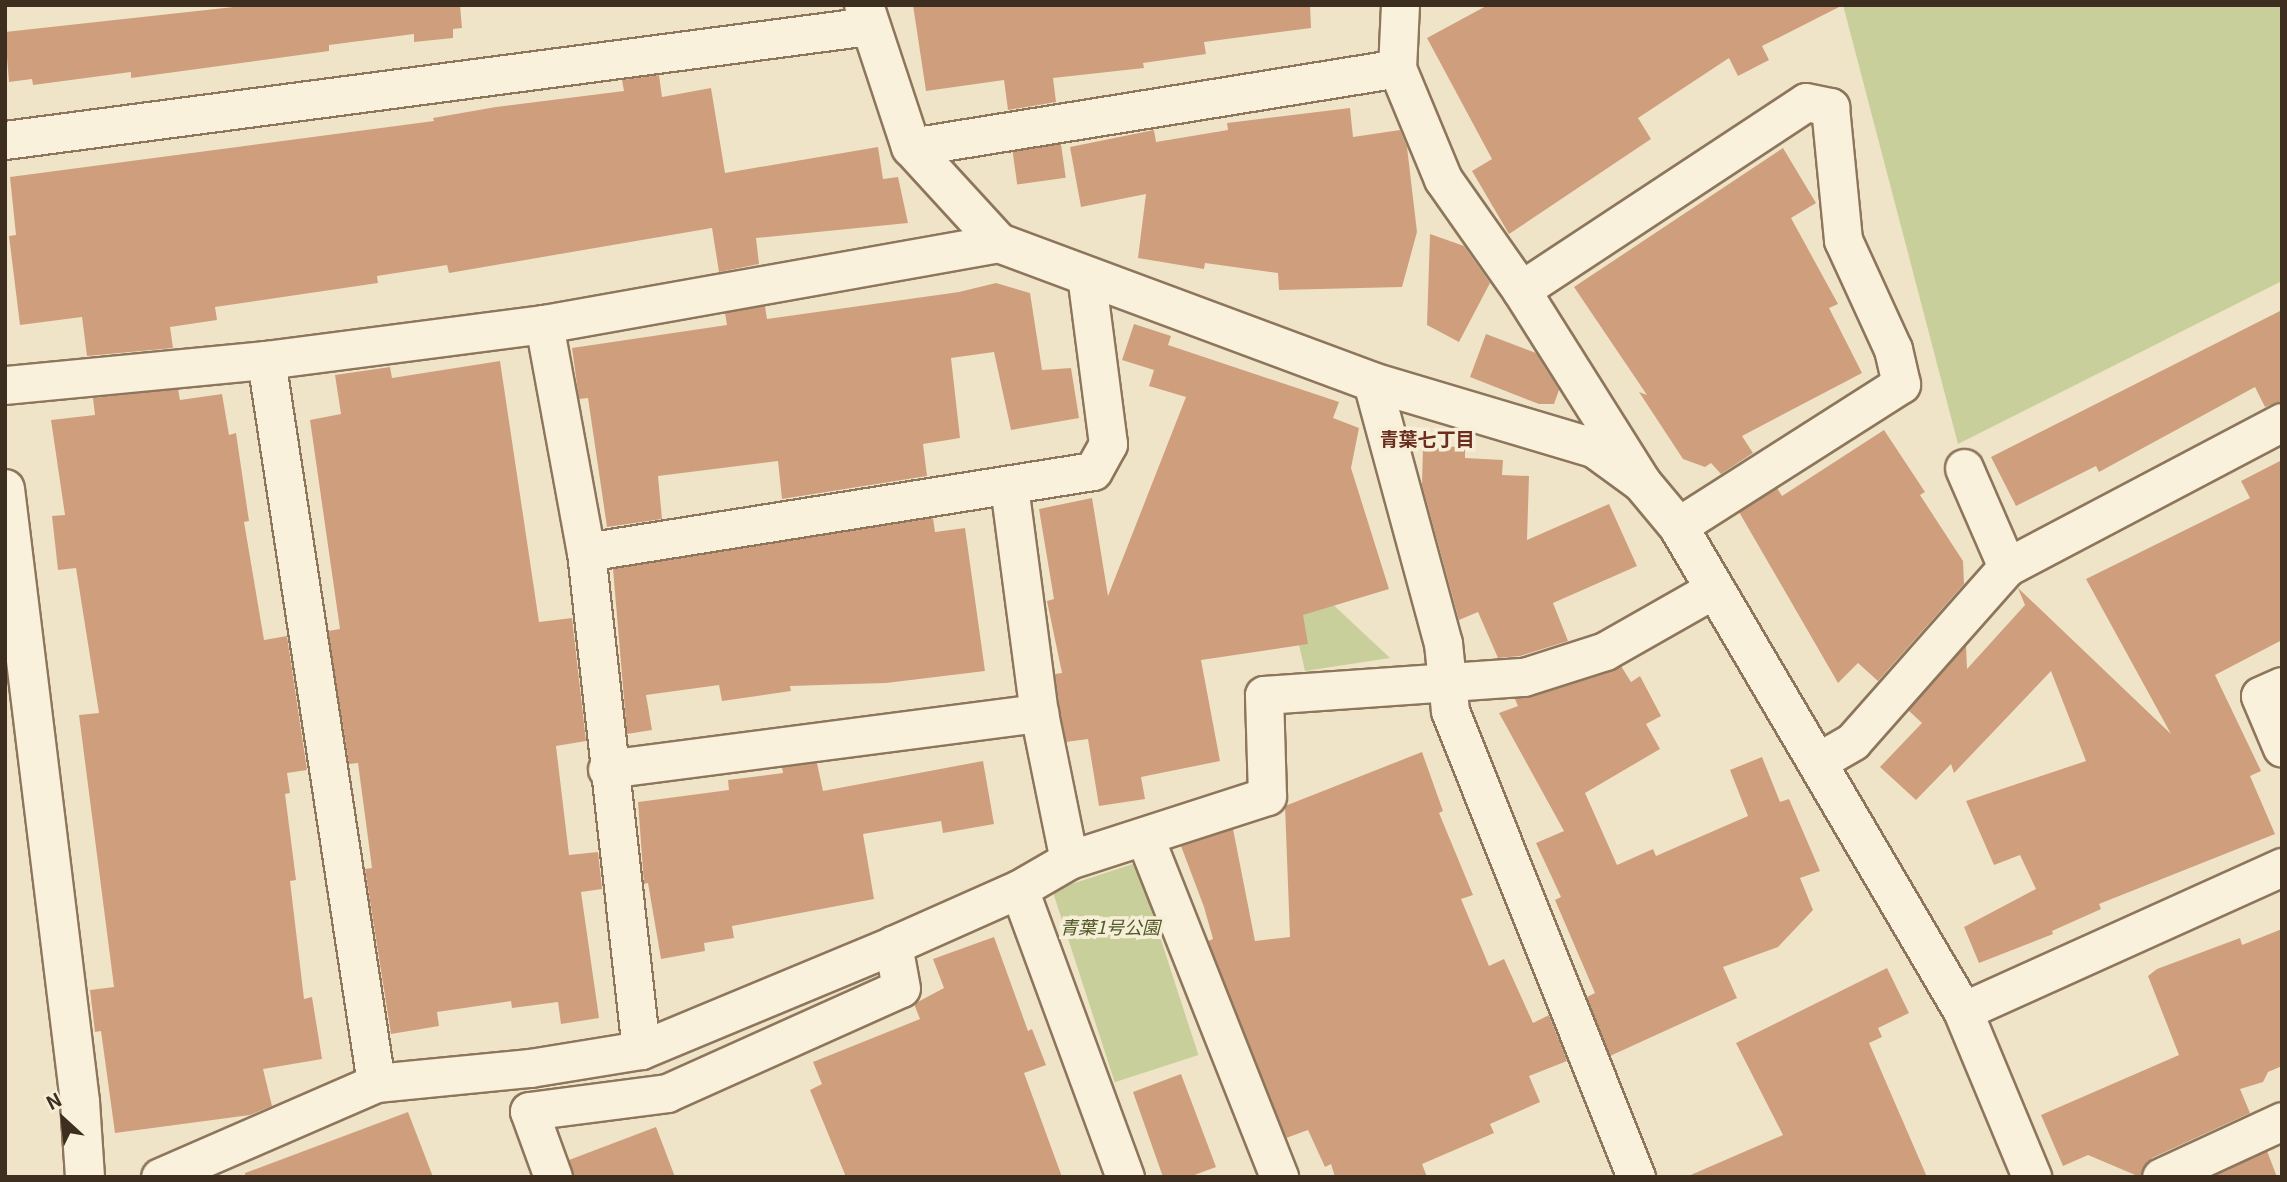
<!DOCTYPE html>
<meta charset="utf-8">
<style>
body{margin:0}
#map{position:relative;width:2287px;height:1182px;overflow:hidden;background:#f0e4c8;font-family:Georgia,"Noto Sans JP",serif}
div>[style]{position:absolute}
.green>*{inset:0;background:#c9cf9b;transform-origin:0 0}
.building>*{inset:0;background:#cf9f7d;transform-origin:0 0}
.roads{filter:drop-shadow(2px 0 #8d765c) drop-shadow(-2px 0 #8d765c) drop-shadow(0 2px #8d765c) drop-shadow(0 -2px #8d765c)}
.street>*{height:37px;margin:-18.5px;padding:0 18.5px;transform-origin:18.5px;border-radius:18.5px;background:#faf1dc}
.secondary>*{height:38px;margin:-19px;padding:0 19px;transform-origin:19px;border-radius:19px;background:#faf1dc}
span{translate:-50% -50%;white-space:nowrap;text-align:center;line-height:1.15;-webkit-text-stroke:7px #f7eed8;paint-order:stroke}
.park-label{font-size:18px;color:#4d5a26;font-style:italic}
.neighbourhood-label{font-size:19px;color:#6b2e1e;font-weight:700}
.frame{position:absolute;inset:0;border:7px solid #3d2e20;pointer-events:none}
.north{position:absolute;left:28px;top:1084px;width:70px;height:70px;-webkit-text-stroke:5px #f7eed8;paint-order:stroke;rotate:333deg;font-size:19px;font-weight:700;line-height:28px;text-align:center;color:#3d2e20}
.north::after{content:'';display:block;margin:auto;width:24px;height:32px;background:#3d2e20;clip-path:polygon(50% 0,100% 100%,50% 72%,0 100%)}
</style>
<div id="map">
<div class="green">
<div style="clip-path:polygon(1843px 5px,2282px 5px,2282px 281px,1958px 444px)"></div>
<div style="clip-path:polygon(1278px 553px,1390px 658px,1305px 671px)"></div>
<div style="left:1136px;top:863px;width:202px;height:88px;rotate:72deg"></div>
</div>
<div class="building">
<div style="clip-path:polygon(252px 5px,460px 5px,462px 28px,453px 29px,453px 38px,414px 42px,414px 34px,329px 45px,329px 51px,131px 78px,131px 72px,33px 85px,32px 79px,9px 82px,5px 32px)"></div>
<div style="clip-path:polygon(913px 5px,1310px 5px,1311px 28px,1204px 42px,1206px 54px,1143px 63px,1144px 68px,1053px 78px,1056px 102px,1008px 110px,1004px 80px,926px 91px)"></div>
<div style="clip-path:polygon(1488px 5px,1843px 5px,1762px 46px,1769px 60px,1738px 76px,1729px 58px,1638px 118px,1651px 139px,1509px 234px,1472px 171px,1492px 159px,1427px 38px)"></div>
<div style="clip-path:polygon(659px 75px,662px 97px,711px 88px,725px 173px,878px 147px,883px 179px,898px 177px,908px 223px,756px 238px,759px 264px,719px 272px,712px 228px,449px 273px,447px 265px,377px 276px,378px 283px,215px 307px,217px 320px,170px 327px,173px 348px,87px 356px,82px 317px,20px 325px,9px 236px,16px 235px,10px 177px,434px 121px,433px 118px,496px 107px,624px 91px,622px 80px)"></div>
<div style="clip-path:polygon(1350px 108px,1353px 137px,1400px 130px,1407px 147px,1417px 232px,1402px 287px,1279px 290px,1278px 273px,1205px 263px,1204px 269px,1138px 258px,1146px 194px,1081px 207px,1070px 147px,1154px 130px,1156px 142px,1228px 130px,1227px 123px)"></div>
<div style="left:1061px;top:144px;width:34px;height:49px;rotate:82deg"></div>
<div style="clip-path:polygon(1783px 148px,1816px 203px,1791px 218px,1838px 304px,1829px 308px,1862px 373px,1742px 436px,1753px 453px,1721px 474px,1711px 463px,1705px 467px,1683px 459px,1639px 392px,1647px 395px,1574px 287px)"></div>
<div style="clip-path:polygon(1430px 234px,1464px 246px,1490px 283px,1459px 342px,1427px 325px)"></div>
<div style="clip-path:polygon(996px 283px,1030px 293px,1042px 370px,1071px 368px,1079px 418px,1011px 430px,994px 352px,951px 358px,960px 438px,923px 444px,927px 476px,782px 499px,778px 461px,658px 476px,662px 519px,607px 527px,588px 398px,579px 399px,572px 348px,727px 325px,725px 313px,765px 306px,767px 319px,959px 292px)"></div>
<div style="clip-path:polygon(2282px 310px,2282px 401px,2265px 407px,2255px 387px,2099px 472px,2096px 466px,2016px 506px,1991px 457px)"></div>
<div style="clip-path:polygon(1134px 324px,1171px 336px,1168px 345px,1339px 402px,1333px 418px,1359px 428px,1351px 468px,1389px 589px,1303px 615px,1308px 644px,1201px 660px,1220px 761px,1141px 777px,1145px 799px,1099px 806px,1088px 739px,1066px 742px,1060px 710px,1055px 674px,1062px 673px,1047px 601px,1054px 599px,1039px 509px,1092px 498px,1108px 596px,1186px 397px,1149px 386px,1154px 370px,1122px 360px)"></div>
<div style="clip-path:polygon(1486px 334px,1536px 353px,1559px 390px,1554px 404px,1539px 404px,1470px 377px)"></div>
<div style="clip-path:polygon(500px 361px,539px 622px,572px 618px,586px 741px,556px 746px,569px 855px,598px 852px,602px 889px,581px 892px,599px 1018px,561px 1024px,558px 1002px,512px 1008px,511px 1001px,437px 1012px,439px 1026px,391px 1034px,365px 869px,372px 868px,358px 763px,349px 764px,328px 631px,340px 629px,310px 420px,341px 414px,335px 375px,390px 367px,392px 378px)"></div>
<div style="clip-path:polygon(178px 389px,180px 400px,222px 394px,229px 435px,236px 433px,249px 521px,244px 522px,264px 640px,287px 636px,307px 770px,287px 773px,290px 793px,285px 794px,296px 880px,290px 881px,304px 999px,312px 997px,322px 1059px,263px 1069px,272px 1106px,250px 1115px,115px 1133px,101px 1031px,95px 1032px,90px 990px,114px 987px,79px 715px,99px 713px,76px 568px,58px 570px,52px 516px,65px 515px,51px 420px,95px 415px,93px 398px)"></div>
<div style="clip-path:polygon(1884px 430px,1925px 492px,1920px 495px,1963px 561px,1964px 584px,1878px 681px,1858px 663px,1838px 683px,1739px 512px,1777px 488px,1782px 496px)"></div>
<div style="clip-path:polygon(1423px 446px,1465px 447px,1465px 458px,1503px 460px,1502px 475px,1529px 476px,1527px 540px,1609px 504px,1637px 566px,1553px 603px,1568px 641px,1520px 656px,1498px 658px,1478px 612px,1459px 620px,1422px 485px)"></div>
<div style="clip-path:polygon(2282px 460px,2282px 640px,2215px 675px,2261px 771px,2250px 776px,2275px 834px,2099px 904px,2101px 909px,2052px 931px,2053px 934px,1979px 963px,1964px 927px,2036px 889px,2020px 855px,1994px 865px,1966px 801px,2086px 761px,2051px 671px,1954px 773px,1951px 764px,1916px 800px,1880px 767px,1922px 723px,1908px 710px,1966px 645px,1967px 669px,2025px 605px,2018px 588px,2171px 734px,2086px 579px,2250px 498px,2241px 481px)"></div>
<div style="clip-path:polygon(933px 518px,935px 532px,965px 528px,985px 671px,886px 683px,790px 686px,791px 691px,722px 701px,719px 685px,646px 695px,652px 730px,627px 734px,613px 569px)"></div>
<div style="clip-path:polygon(1621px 666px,1631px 682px,1640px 676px,1661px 716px,1646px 724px,1660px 749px,1585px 793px,1617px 865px,1653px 849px,1656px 856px,1748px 816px,1730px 770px,1762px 757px,1780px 802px,1789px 799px,1820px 871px,1800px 878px,1813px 910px,1778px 947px,1723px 967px,1737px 998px,1610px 1056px,1587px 997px,1595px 993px,1555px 900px,1561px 897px,1536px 843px,1564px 831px,1499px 713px,1518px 706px,1515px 699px)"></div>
<div style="clip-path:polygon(1422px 752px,1443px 811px,1439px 813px,1473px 895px,1461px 899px,1489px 966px,1504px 959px,1533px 1023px,1549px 1015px,1567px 1061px,1529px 1076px,1540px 1102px,1490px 1124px,1494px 1133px,1422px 1164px,1427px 1177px,1335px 1177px,1331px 1164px,1325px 1167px,1308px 1130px,1286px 1138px,1208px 941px,1213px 939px,1204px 907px,1181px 846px,1233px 829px,1255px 941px,1290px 937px,1285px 806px)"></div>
<div style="clip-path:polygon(983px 761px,994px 824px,943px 833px,941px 821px,863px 834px,874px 899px,732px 926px,734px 938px,704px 943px,705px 951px,661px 959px,648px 883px,644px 884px,638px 802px,729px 790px,728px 780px,783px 773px,782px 767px,817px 763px,823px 791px)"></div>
<div style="clip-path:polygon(2282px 929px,2282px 1066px,2268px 1072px,2263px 1082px,2240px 1089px,2250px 1113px,2152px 1158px,2140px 1177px,2088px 1155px,2063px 1166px,2041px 1115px,2179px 1055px,2148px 976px,2157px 969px,2240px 938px,2242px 945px)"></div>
<div style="clip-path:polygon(994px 937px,1028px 1031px,1032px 1029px,1046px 1065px,1024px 1073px,1062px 1177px,846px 1177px,810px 1090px,822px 1084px,813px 1062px,920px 1019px,914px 1004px,944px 988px,933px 959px)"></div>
<div style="clip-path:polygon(1887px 968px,1909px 1013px,1878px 1028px,1882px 1037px,1869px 1043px,1927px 1177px,1686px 1177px,1783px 1135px,1736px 1043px)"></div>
<div style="clip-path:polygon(1181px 1074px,1216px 1167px,1189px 1177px,1163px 1177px,1133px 1092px)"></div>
<div style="clip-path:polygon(408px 1112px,433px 1177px,245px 1177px,245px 1173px)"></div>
<div style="clip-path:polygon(656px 1127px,675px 1177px,573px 1177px,569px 1160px)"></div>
<div style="clip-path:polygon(2267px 1151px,2277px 1177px,2212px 1177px)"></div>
</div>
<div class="roads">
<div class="street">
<div style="left:1400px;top:5px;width:63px;rotate:92.7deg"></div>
<div style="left:1397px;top:68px;width:120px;rotate:67.5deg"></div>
<div style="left:1443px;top:179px;width:136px;rotate:54.9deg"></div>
<div style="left:1521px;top:290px;width:227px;rotate:57.8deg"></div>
<div style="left:5px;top:140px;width:871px;rotate:-7.52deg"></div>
<div style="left:911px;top:147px;width:492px;rotate:-9.2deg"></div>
<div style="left:1521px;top:290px;width:341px;rotate:-33.4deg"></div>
<div style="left:1806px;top:102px;width:25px;rotate:12deg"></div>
<div style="left:1830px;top:107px;width:134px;rotate:84.4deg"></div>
<div style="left:1843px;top:240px;width:120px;rotate:65.4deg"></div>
<div style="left:1893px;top:349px;width:36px;rotate:77deg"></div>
<div style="left:1901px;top:384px;width:264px;rotate:147.5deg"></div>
<div style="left:544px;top:324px;width:232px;rotate:79.6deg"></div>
<div style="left:586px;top:552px;width:501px;rotate:83.7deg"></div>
<div style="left:266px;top:360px;width:731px;rotate:81.35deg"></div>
<div style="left:1372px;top:382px;width:270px;rotate:74.8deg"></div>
<div style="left:1443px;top:643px;width:68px;rotate:84.1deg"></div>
<div style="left:1450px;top:711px;width:502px;rotate:68.24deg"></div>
<div style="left:5px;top:385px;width:262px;rotate:-5.5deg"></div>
<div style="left:266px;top:360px;width:280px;rotate:-7.4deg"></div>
<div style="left:544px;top:324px;width:462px;rotate:-10.1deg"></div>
<div style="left:1964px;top:468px;width:108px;rotate:66.5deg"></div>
<div style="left:1009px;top:486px;width:229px;rotate:82.5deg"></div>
<div style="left:1039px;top:713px;width:150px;rotate:78.5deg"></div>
<div style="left:586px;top:552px;width:513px;rotate:-9.08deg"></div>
<div style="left:1093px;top:471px;width:31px;rotate:-61deg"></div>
<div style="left:1108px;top:444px;width:170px;rotate:-97.4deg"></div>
<div style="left:2282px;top:686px;width:24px;rotate:156deg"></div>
<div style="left:2260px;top:696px;width:56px;rotate:67.1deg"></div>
<div style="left:1819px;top:761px;width:39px;rotate:-30deg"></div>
<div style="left:1853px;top:741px;width:232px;rotate:-48.5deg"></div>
<div style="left:2007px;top:567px;width:311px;rotate:-27.8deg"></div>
<div style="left:607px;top:769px;width:436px;rotate:-7.4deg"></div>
<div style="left:1145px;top:838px;width:365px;rotate:68.4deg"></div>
<div style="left:1019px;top:889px;width:307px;rotate:69.8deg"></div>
<div style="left:1963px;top:1011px;width:350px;rotate:-24.3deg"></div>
<div style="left:160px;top:1177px;width:236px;rotate:-23.5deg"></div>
<div style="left:376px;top:1083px;width:155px;rotate:-5.6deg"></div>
<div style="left:530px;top:1068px;width:112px;rotate:-9.2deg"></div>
<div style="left:641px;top:1050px;width:273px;rotate:-22.6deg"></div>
<div style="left:893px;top:945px;width:138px;rotate:-24deg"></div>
<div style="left:1019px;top:889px;width:58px;rotate:-30.1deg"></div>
<div style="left:1069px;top:860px;width:208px;rotate:-17.9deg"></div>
<div style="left:1267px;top:796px;width:101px;rotate:-91.7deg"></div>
<div style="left:1264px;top:695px;width:261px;rotate:-4deg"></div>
<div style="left:1524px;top:677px;width:85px;rotate:-17.8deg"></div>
<div style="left:1605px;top:651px;width:125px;rotate:-29.6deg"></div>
<div style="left:553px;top:1177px;width:70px;rotate:-110deg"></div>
<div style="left:529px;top:1111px;width:139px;rotate:-7.4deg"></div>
<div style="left:667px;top:1093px;width:256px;rotate:-24.2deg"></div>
<div style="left:901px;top:988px;width:44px;rotate:-100.5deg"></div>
<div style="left:2161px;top:1177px;width:133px;rotate:-24.8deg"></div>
</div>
<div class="secondary">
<div style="left:864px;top:5px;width:150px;rotate:71.7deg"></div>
<div style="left:911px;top:147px;width:130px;rotate:47.5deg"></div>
<div style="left:999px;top:243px;width:398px;rotate:20.4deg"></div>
<div style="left:1372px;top:382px;width:232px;rotate:16.6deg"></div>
<div style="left:1594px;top:448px;width:59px;rotate:36.1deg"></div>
<div style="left:1642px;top:483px;width:56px;rotate:50.1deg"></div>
<div style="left:1678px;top:526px;width:563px;rotate:59.56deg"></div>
<div style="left:1963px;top:1011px;width:180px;rotate:67.4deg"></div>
<div style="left:5px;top:489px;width:618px;rotate:83.02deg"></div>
<div style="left:80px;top:1102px;width:75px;rotate:86.2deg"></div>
</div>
</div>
<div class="park-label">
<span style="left:1110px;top:926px">青葉1号公園</span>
</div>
<div class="neighbourhood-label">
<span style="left:1427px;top:438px">青葉七丁目</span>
</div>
<div class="frame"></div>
<div class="north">N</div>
</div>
